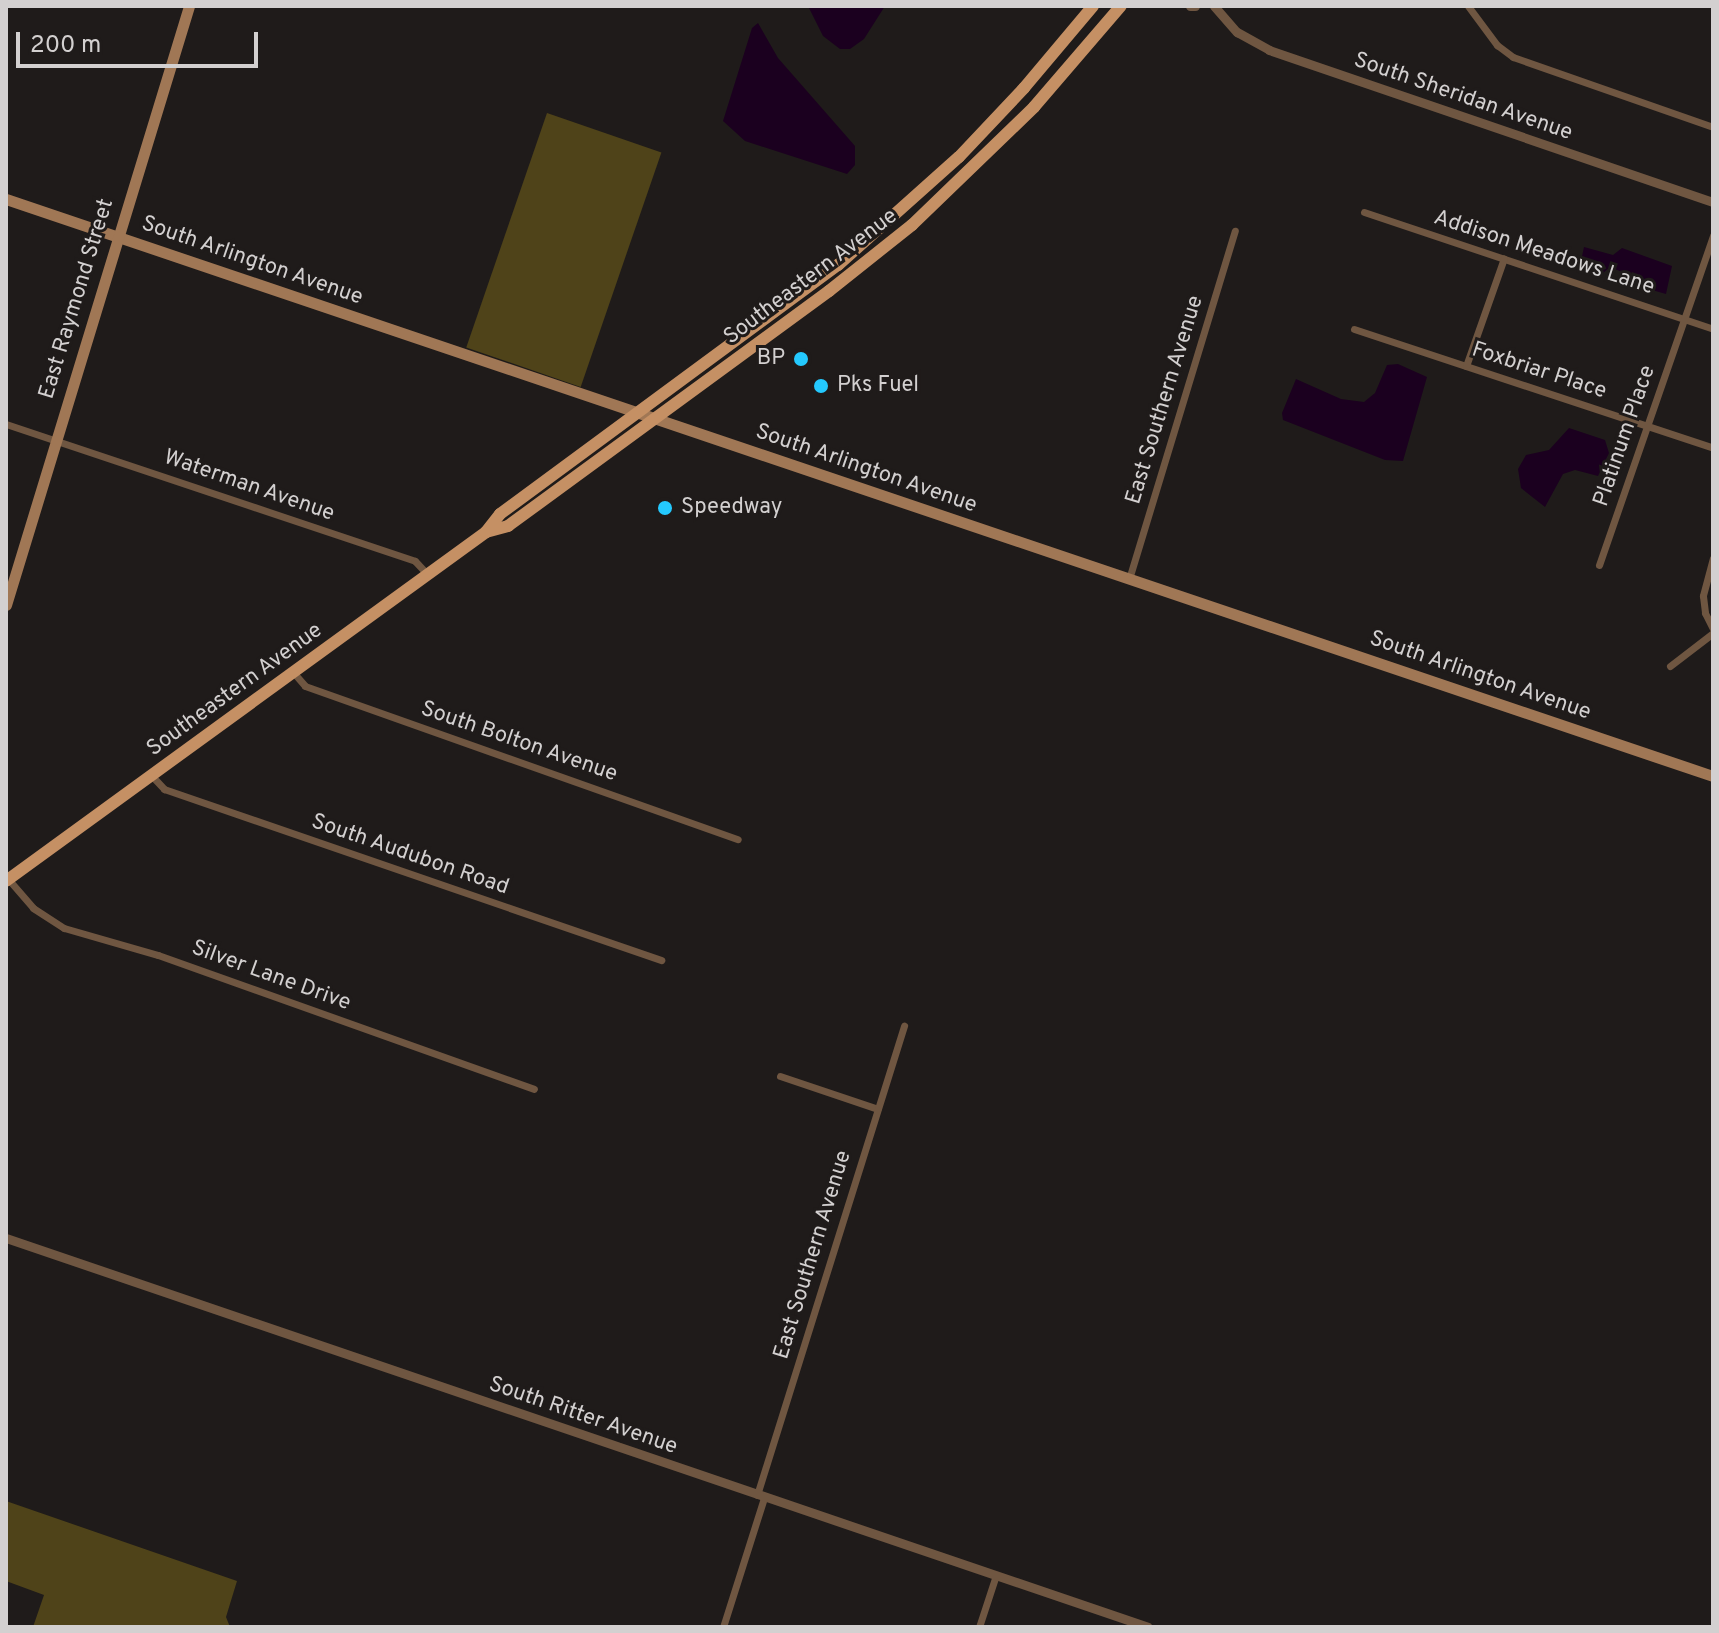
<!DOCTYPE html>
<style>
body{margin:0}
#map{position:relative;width:1719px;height:1633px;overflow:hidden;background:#1f1b1a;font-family:Overpass,sans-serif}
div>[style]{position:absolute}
.forest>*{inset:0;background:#4f4319;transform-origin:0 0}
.water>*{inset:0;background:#1b001f}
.minor>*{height:7px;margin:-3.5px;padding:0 3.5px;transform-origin:3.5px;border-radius:3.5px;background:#6f5641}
.tertiary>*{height:9px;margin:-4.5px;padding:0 4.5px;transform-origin:4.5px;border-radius:4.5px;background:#6f5641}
.secondary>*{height:11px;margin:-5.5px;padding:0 5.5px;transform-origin:5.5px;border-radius:5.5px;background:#a07755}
.primary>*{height:12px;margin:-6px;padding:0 6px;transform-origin:6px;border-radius:6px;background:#c59064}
.dots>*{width:22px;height:22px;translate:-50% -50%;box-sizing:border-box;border:4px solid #1f1b1a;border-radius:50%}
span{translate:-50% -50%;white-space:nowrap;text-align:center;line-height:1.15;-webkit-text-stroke:6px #1f1b1a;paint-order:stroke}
.street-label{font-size:22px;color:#d3d0d0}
.poi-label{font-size:22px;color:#d3d0d0}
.right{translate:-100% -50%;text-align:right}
.left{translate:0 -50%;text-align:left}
.frame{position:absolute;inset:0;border:8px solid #d3d0d0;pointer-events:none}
.scale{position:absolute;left:16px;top:32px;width:242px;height:36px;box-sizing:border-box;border:4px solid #d3d0d0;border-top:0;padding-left:10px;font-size:24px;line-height:28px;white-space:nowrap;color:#d3d0d0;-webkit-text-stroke:6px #1f1b1a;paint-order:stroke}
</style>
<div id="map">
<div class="forest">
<div style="left:547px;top:113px;width:121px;height:248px;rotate:19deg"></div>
<div style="clip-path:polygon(6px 1501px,237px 1581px,226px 1617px,230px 1627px,33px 1627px,44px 1595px,6px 1581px)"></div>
</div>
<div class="water">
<div style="clip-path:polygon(808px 6px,885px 6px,864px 39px,850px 49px,840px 49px,823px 36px)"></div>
<div style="clip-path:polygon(758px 23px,778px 58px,855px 146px,855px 165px,847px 174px,745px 141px,723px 121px,752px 28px)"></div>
<div style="clip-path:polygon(1584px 247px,1613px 255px,1622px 248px,1672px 266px,1666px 294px,1631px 284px,1627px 274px,1610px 267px,1602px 274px,1590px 271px,1581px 261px)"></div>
<div style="clip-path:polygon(1398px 364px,1427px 377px,1403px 461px,1385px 460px,1283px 420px,1282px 413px,1296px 379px,1341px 399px,1364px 402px,1375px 393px,1387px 365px)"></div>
<div style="clip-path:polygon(1569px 428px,1605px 440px,1609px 453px,1598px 476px,1575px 470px,1563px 474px,1545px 507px,1521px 488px,1518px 469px,1526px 455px,1549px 450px)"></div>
</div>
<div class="minor">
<div style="left:1468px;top:6px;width:49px;rotate:53.4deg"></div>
<div style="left:1497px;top:45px;width:20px;rotate:37deg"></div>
<div style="left:1513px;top:57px;width:212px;rotate:19.3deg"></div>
<div style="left:1364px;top:212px;width:368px;rotate:18.5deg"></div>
<div style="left:1354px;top:329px;width:378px;rotate:18.3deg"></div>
<div style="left:1466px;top:366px;width:114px;rotate:-70.6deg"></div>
<div style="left:6px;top:424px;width:431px;rotate:18.5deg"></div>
<div style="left:415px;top:561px;width:18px;rotate:47deg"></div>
<div style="left:1713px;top:558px;width:39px;rotate:105deg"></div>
<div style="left:1703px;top:596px;width:17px;rotate:83deg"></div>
<div style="left:1705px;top:613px;width:18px;rotate:63deg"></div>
<div style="left:1599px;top:565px;width:349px;rotate:-70.9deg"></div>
<div style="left:1129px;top:579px;width:364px;rotate:-73.1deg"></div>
<div style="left:1670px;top:666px;width:54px;rotate:-37.5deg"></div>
<div style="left:293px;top:672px;width:18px;rotate:49deg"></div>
<div style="left:305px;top:686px;width:459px;rotate:19.5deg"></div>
<div style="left:152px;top:776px;width:18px;rotate:47deg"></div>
<div style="left:164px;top:789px;width:526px;rotate:18.99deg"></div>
<div style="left:9px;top:880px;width:37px;rotate:49deg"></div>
<div style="left:33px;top:908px;width:37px;rotate:33deg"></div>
<div style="left:64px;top:928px;width:98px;rotate:16deg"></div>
<div style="left:158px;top:955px;width:399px;rotate:19.6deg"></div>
<div style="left:780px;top:1076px;width:103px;rotate:18.6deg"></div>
<div style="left:757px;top:1495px;width:492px;rotate:-72.6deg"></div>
<div style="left:723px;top:1627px;width:135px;rotate:-72.4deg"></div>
<div style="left:979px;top:1627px;width:55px;rotate:-71.9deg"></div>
</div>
<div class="tertiary">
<div style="left:1190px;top:6px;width:5px"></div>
<div style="left:1214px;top:6px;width:35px;rotate:49deg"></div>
<div style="left:1237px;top:32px;width:37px;rotate:29deg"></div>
<div style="left:1269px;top:50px;width:469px;rotate:18.9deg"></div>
<div style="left:6px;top:1238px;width:1206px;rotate:18.81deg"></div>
</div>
<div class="secondary">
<div style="left:6px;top:199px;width:1802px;rotate:18.68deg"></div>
<div style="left:6px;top:605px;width:626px;rotate:-73.01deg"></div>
</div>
<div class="primary">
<div style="left:486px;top:532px;width:23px;rotate:-15deg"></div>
<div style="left:508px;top:526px;width:398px;rotate:-36.2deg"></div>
<div style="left:829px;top:291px;width:106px;rotate:-38.5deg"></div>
<div style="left:912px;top:225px;width:170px;rotate:-44deg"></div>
<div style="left:1034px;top:107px;width:133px;rotate:-49.3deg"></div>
<div style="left:6px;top:881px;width:593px;rotate:-36.02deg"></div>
<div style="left:486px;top:532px;width:23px;rotate:-52deg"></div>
<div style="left:500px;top:514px;width:420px;rotate:-36.4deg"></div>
<div style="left:838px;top:265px;width:162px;rotate:-41.8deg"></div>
<div style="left:959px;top:157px;width:95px;rotate:-46.7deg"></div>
<div style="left:1024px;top:88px;width:107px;rotate:-49.9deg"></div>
</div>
<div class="dots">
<div style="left:801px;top:359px;background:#24c9fe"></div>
<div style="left:821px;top:386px;background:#24c9fe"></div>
<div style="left:665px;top:508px;background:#24c9fe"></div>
</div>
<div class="street-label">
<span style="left:1463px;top:97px;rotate:19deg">South Sheridan Avenue</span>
<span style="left:1544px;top:253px;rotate:18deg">Addison Meadows Lane</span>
<span style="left:252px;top:261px;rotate:19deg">South Arlington Avenue</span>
<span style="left:811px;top:277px;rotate:-37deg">Southeastern Avenue</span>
<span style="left:77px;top:299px;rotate:-73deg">East Raymond Street</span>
<span style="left:1539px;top:371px;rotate:18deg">Foxbriar Place</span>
<span style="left:1165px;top:400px;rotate:-73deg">East Southern Avenue</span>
<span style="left:1625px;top:436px;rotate:-71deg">Platinum Place</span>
<span style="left:866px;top:469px;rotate:19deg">South Arlington Avenue</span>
<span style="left:249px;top:486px;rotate:19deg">Waterman Avenue</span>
<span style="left:1480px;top:676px;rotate:19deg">South Arlington Avenue</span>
<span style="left:235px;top:690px;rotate:-36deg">Southeastern Avenue</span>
<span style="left:519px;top:742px;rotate:19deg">South Bolton Avenue</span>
<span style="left:410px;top:855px;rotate:19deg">South Audubon Road</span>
<span style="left:271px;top:976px;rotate:20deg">Silver Lane Drive</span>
<span style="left:813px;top:1255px;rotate:-73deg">East Southern Avenue</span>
<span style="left:583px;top:1416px;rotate:19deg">South Ritter Avenue</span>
</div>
<div class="poi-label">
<span class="right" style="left:785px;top:359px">BP</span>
<span class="left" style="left:837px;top:386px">Pks Fuel</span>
<span class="left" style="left:681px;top:508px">Speedway</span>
</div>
<div class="frame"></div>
<div class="scale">200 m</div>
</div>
